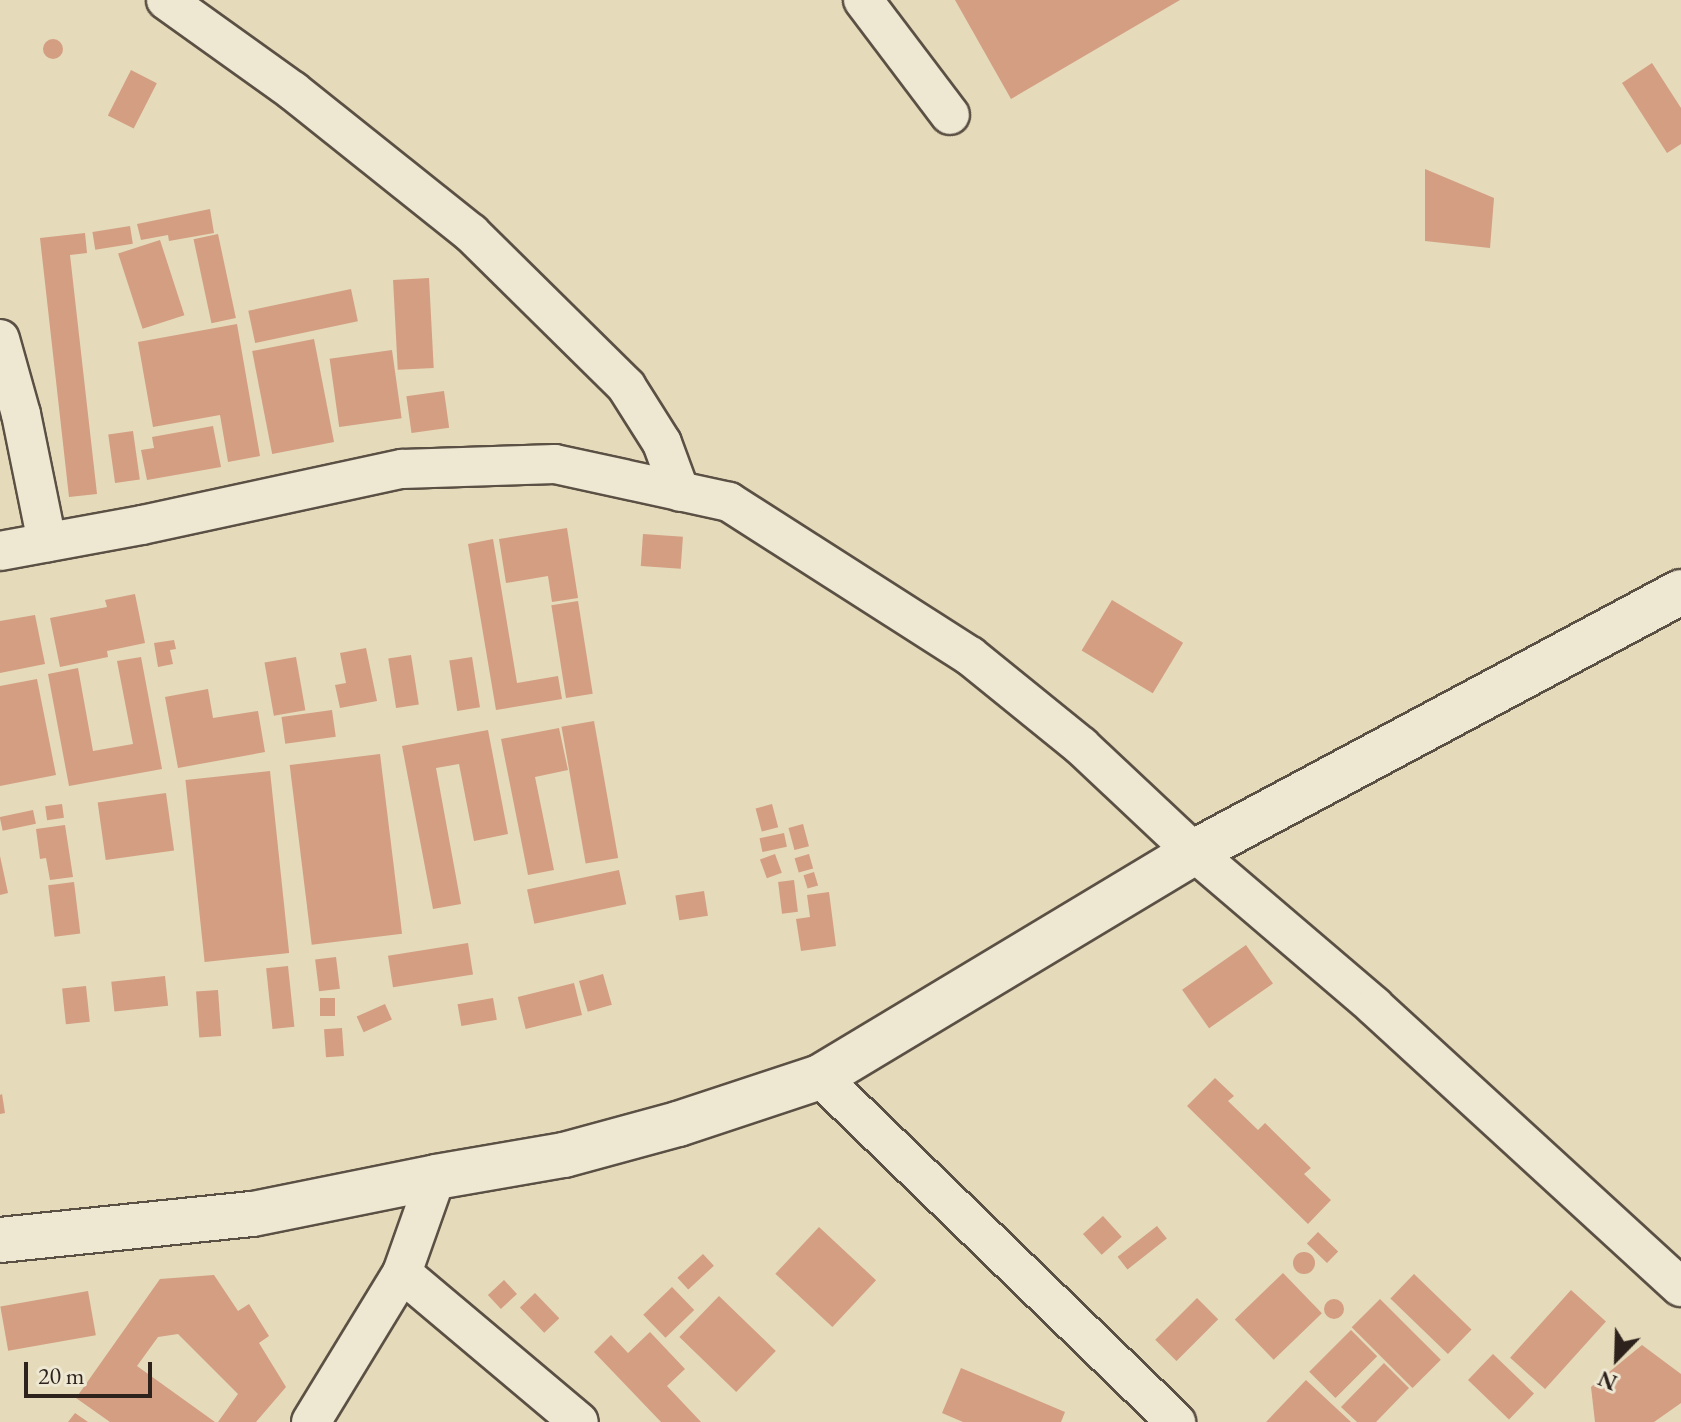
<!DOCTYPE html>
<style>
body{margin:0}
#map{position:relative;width:1681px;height:1422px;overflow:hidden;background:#e5daba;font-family:"EB Garamond",serif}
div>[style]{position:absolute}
.building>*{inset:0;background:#d39e82;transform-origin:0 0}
.round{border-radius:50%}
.roads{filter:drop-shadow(2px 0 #5b5044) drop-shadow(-2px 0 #5b5044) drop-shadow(0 2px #5b5044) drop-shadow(0 -2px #5b5044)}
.minor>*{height:38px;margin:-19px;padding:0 19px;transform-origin:19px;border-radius:19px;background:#eee7d2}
.secondary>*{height:44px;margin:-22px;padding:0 22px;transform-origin:22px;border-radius:22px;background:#eee7d2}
span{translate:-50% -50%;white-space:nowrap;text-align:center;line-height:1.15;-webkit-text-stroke:6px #eee7d2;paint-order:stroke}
.north{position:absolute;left:1577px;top:1318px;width:80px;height:80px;-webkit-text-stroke:6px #eee7d2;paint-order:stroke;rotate:203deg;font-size:22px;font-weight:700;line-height:32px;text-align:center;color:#2d221c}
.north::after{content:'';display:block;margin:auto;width:28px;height:36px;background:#2d221c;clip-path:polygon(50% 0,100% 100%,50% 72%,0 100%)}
.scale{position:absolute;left:24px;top:1362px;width:128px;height:36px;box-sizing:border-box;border:4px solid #2d221c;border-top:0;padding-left:10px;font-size:24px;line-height:28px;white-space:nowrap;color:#2d221c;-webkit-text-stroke:6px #eee7d2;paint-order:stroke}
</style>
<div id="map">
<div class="building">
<div style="clip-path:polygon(955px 0,1180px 0,1011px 99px)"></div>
<div class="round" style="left:43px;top:39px;width:20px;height:20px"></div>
<div style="clip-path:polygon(1652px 63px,1681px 108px,1681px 144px,1667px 153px,1622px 83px)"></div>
<div style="left:131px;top:70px;width:29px;height:51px;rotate:27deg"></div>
<div style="clip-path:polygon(1425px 169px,1494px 198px,1490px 248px,1425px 241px)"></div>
<div style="clip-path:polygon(210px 209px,214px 233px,169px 241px,168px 235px,141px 240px,137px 224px)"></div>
<div style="left:130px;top:226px;width:18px;height:38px;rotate:81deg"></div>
<div style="clip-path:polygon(85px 233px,87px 253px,70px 255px,97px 494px,69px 497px,40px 238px)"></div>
<div style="left:218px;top:234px;width:86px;height:25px;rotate:78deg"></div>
<div style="left:160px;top:240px;width:79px;height:44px;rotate:72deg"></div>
<div style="left:429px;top:278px;width:90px;height:36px;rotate:87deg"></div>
<div style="left:351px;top:289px;width:33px;height:105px;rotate:78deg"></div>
<div style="clip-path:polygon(237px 324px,260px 456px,228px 462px,220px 415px,153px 427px,138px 342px)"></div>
<div style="left:314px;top:339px;width:105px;height:63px;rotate:79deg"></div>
<div style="left:392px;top:350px;width:69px;height:63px;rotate:82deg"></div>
<div style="left:444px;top:391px;width:37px;height:38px;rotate:82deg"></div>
<div style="clip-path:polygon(213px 426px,221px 467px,147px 480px,141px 450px,154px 448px,152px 437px)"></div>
<div style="left:133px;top:431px;width:49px;height:25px;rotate:82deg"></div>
<div style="clip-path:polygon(567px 528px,578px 598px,552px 602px,548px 576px,506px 583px,499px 539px)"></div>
<div style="left:643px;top:534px;width:40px;height:32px;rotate:4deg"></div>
<div style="clip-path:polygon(493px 539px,517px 683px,558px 676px,562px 699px,496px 710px,468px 544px)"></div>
<div style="clip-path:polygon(135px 594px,145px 643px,107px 651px,108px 657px,60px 667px,50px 618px,107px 607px,105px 600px)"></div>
<div style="left:1112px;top:600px;width:83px;height:59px;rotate:31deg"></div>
<div style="left:578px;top:601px;width:94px;height:27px;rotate:81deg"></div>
<div style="clip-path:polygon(35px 615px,45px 664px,0 673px,0 621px)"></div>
<div style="clip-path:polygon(174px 640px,176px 649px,170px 650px,173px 664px,158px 667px,154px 643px)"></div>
<div style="clip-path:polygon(366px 648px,377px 701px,340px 708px,335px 685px,346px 683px,340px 653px)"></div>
<div style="left:411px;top:655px;width:50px;height:23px;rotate:81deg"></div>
<div style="clip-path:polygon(141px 657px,162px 769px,69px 786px,48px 674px,78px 668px,93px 751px,133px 744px,117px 661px)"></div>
<div style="left:296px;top:657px;width:54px;height:32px;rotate:80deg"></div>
<div style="left:472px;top:657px;width:51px;height:23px;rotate:81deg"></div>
<div style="clip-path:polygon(37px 679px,56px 775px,0 786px,0 686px)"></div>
<div style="clip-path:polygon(208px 689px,213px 718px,258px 711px,265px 752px,178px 768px,165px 697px)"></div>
<div style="left:332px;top:710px;width:27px;height:51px;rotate:82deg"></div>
<div style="left:594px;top:721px;width:139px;height:33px;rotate:80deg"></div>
<div style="clip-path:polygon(559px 728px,568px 770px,535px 777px,554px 870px,528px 875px,501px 739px)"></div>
<div style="clip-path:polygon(488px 730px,508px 834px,474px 841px,459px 764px,436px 768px,461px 904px,433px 909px,402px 746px)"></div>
<div style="left:380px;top:754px;width:181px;height:91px;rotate:83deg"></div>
<div style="left:270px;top:771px;width:183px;height:85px;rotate:84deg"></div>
<div style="left:166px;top:793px;width:58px;height:69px;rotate:82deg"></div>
<div style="left:62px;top:804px;width:14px;height:17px;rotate:82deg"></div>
<div style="left:772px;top:804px;width:24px;height:17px;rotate:75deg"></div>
<div style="left:33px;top:810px;width:14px;height:34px;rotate:78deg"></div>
<div style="left:803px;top:824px;width:23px;height:15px;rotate:75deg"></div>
<div style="clip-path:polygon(65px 825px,73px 877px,50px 880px,46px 858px,40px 859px,36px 829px)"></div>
<div style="left:784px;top:833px;width:14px;height:25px;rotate:78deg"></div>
<div style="left:775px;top:854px;width:20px;height:16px;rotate:70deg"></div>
<div style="left:809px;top:854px;width:15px;height:15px;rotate:74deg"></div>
<div style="clip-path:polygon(0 856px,8px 893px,0 895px)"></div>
<div style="left:619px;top:870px;width:35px;height:94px;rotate:78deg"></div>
<div style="left:814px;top:872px;width:14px;height:11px;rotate:73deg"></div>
<div style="left:794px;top:880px;width:32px;height:16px;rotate:83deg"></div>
<div style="left:74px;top:882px;width:52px;height:26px;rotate:83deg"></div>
<div style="left:704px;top:891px;width:25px;height:29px;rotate:81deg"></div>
<div style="clip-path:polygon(829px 892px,836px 946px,801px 951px,796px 919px,810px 917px,807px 895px)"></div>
<div style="left:468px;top:943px;width:32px;height:81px;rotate:81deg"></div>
<div style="left:1246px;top:945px;width:47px;height:78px;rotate:55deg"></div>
<div style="left:336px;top:957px;width:32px;height:21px;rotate:83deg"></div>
<div style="left:288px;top:966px;width:61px;height:22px;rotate:84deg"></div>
<div style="left:603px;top:974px;width:32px;height:25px;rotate:74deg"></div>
<div style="left:165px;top:976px;width:30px;height:54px;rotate:84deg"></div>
<div style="left:574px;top:983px;width:33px;height:58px;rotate:76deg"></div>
<div style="left:86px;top:986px;width:36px;height:24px;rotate:84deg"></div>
<div style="left:218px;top:990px;width:46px;height:22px;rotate:86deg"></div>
<div style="left:320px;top:998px;width:15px;height:18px"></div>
<div style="left:493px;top:998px;width:22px;height:36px;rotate:80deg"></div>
<div style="left:385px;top:1004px;width:17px;height:31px;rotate:66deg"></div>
<div style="left:342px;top:1028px;width:28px;height:18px;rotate:86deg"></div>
<div style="clip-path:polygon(1215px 1078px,1234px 1096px,1228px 1101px,1258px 1130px,1265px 1123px,1311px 1168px,1304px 1174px,1331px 1200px,1308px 1224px,1187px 1106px)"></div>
<div style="clip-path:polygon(2px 1094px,5px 1113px,0 1114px,0 1095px)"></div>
<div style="left:1103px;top:1216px;width:28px;height:27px;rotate:48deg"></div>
<div style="left:1157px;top:1226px;width:16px;height:50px;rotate:52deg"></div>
<div style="left:819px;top:1227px;width:78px;height:64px;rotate:43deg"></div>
<div style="left:1318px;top:1232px;width:28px;height:16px;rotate:44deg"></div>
<div class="round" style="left:1293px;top:1252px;width:22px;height:22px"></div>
<div style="left:703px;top:1254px;width:16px;height:35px;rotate:47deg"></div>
<div style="left:1283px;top:1273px;width:56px;height:67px;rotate:46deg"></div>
<div style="left:1414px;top:1274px;width:80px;height:34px;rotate:44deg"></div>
<div style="clip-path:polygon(214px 1275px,238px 1311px,249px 1304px,269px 1336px,259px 1343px,286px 1387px,256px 1422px,218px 1422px,238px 1394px,178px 1334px,158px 1337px,137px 1366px,215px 1422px,110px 1422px,76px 1398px,160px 1279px)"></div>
<div style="left:504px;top:1280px;width:19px;height:22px;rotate:47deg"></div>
<div style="left:672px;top:1287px;width:32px;height:40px;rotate:46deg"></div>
<div style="left:1571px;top:1290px;width:47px;height:91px;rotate:42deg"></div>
<div style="left:88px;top:1291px;width:45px;height:89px;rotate:80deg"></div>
<div style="left:535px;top:1293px;width:35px;height:21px;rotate:46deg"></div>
<div style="left:719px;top:1296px;width:79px;height:57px;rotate:44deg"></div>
<div style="left:1197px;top:1298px;width:30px;height:59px;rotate:45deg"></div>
<div class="round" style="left:1324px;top:1299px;width:20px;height:20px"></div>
<div style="left:1380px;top:1299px;width:86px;height:40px;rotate:45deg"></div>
<div style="left:1351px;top:1330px;width:37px;height:59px;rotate:45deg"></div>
<div style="clip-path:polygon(650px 1332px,685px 1369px,667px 1386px,701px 1422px,661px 1422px,594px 1352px,611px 1335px,628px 1353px)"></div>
<div style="clip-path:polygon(1642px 1345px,1681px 1374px,1681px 1403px,1654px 1422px,1595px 1422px,1591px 1387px)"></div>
<div style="left:1493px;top:1354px;width:57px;height:36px;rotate:44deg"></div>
<div style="clip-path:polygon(1384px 1363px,1409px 1388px,1376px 1422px,1357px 1422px,1341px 1407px)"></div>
<div style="clip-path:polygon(961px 1368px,1065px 1412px,1061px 1422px,963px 1422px,942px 1413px)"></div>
<div style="clip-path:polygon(1306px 1380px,1351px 1422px,1266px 1422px)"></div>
<div style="clip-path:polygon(75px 1413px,88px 1422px,68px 1422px)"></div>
</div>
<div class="roads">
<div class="minor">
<div style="left:166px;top:0;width:156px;rotate:35.6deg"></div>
<div style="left:293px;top:91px;width:228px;rotate:38.6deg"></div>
<div style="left:471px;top:233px;width:218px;rotate:44.6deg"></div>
<div style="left:626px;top:386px;width:67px;rotate:57.7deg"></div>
<div style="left:662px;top:443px;width:52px;rotate:69.8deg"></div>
<div style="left:863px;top:0;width:144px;rotate:52.9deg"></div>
<div style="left:0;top:339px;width:78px;rotate:74.4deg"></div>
<div style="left:21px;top:414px;width:131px;rotate:78.5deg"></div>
<div style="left:0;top:551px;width:144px;rotate:-10.4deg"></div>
<div style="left:142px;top:525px;width:266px;rotate:-12.2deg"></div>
<div style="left:402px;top:469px;width:153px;rotate:-1.9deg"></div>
<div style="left:555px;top:464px;width:178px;rotate:12.3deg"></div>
<div style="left:729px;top:502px;width:286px;rotate:32.6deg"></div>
<div style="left:970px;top:656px;width:143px;rotate:39deg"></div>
<div style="left:1081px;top:746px;width:155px;rotate:43.2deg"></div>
<div style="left:1194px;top:852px;width:237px;rotate:40.5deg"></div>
<div style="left:1374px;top:1006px;width:416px;rotate:42.5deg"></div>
<div style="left:820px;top:1077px;width:496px;rotate:44.1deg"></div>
<div style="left:402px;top:1273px;width:231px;rotate:40.1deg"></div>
<div style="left:311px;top:1422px;width:175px;rotate:-58.6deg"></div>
<div style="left:402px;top:1273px;width:102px;rotate:-70.5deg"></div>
</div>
<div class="secondary">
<div style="left:0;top:1240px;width:254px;rotate:-5.9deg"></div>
<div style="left:253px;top:1214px;width:187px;rotate:-11.4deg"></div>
<div style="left:436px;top:1177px;width:130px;rotate:-9.8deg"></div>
<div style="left:564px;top:1155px;width:118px;rotate:-15.2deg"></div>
<div style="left:678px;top:1124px;width:150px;rotate:-18.3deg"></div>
<div style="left:820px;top:1077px;width:436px;rotate:-31deg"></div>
<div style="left:1194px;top:852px;width:552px;rotate:-28.1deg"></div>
</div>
</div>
<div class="north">N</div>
<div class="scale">20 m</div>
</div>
